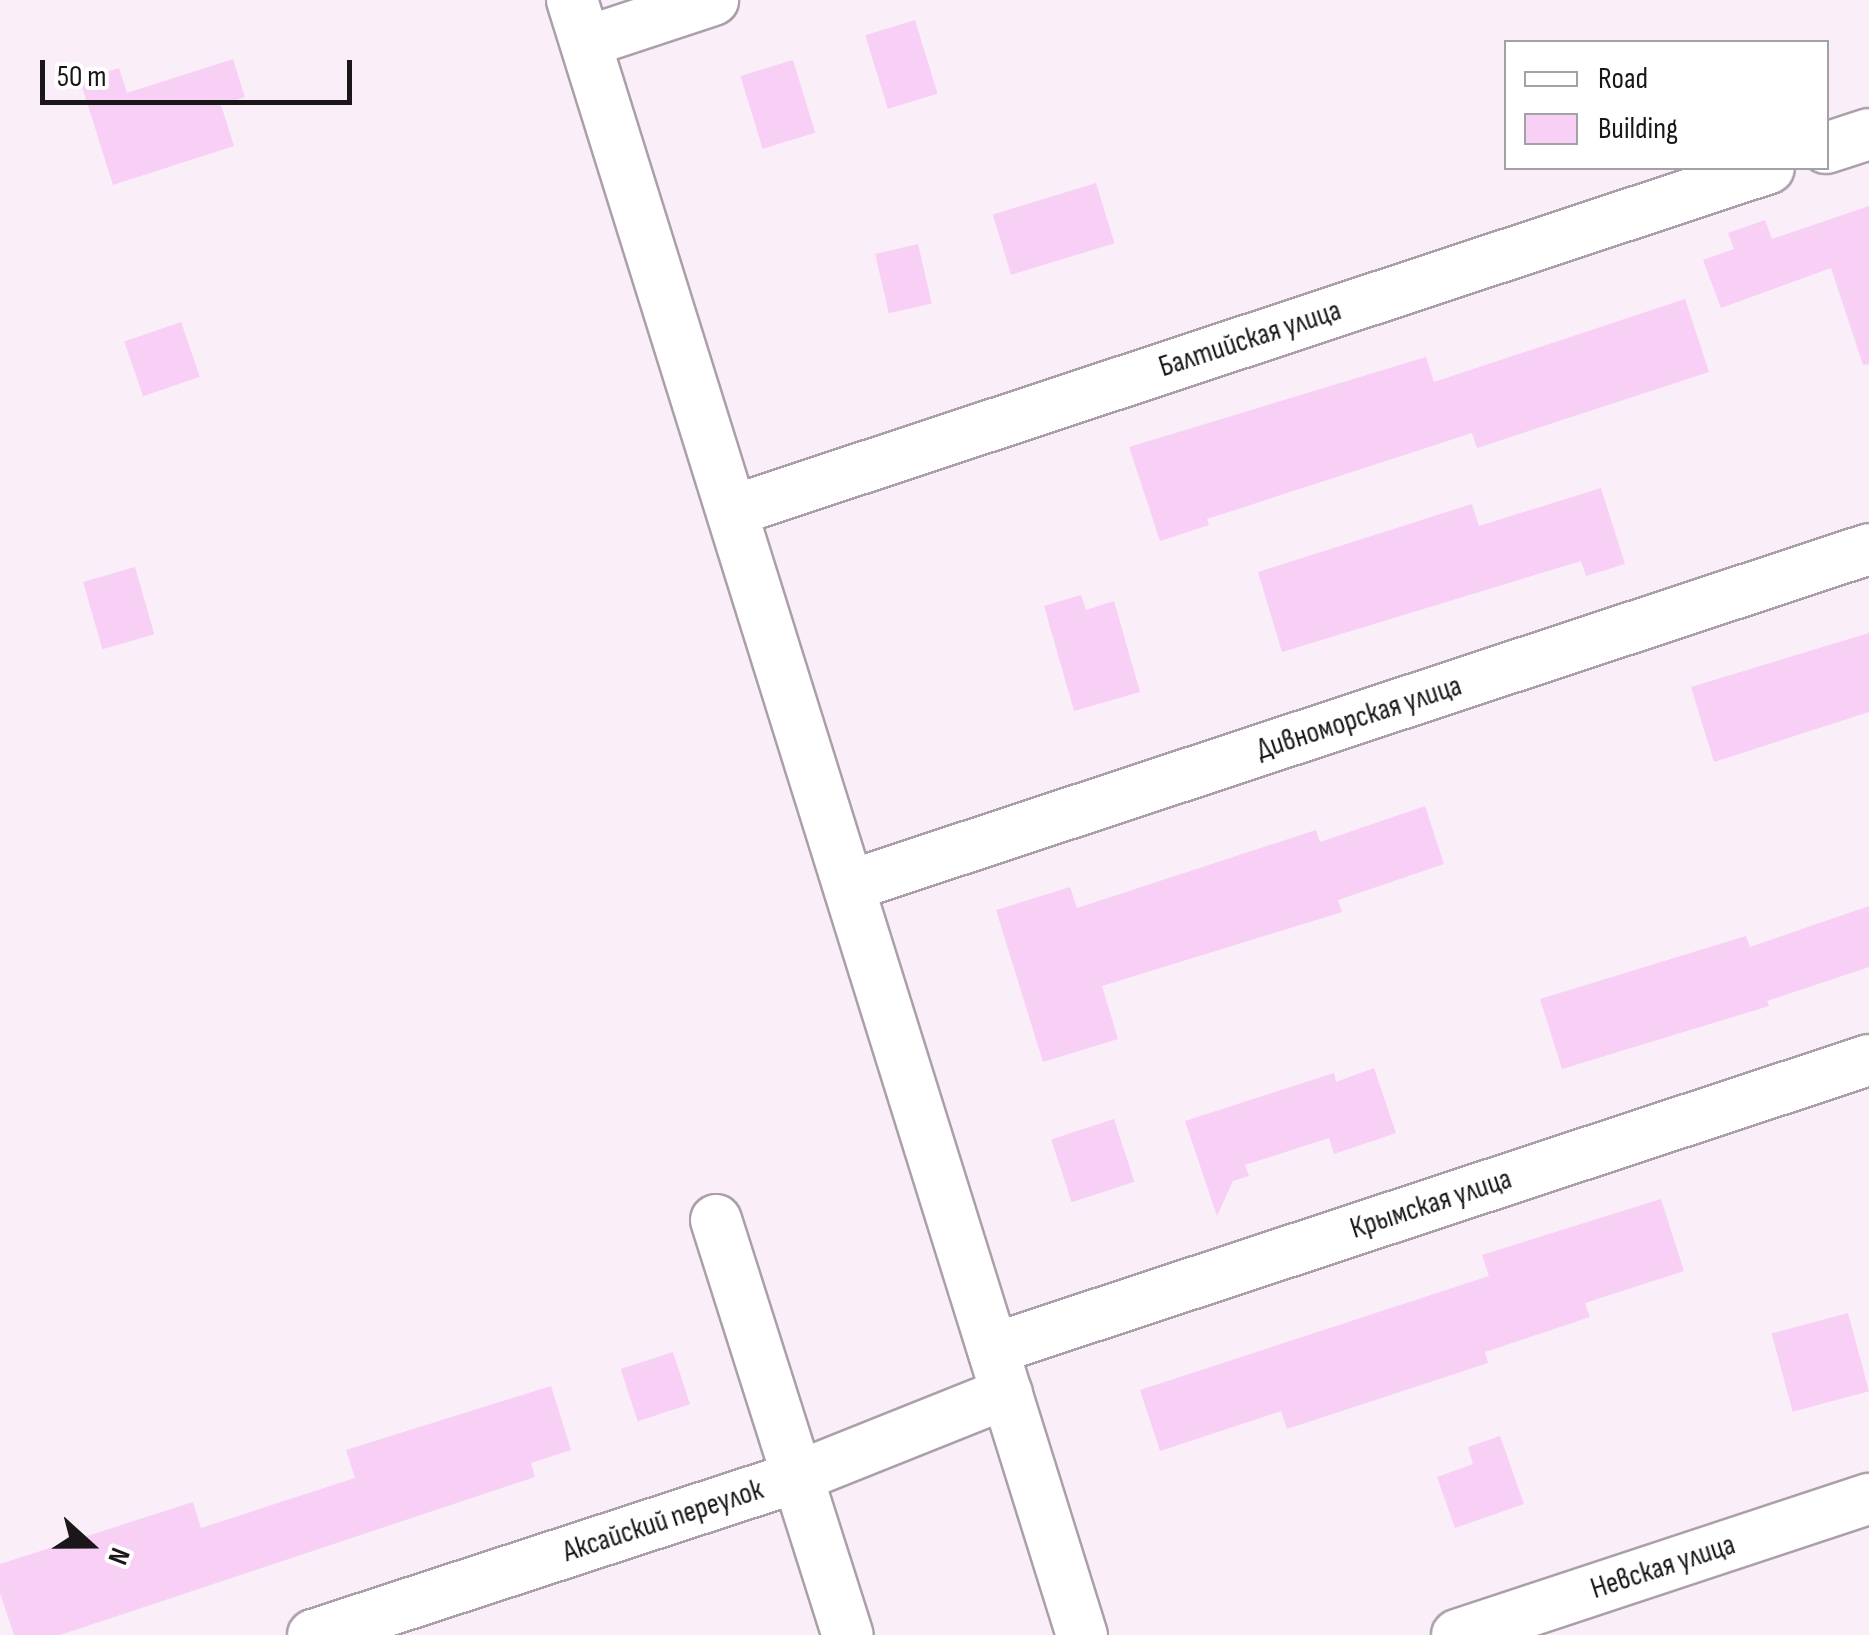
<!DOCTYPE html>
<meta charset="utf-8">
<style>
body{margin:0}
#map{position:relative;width:1869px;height:1635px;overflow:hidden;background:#faeef9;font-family:"Sofia Sans Condensed",sans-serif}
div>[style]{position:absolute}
.building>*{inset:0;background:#f8cff5;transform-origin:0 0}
.roads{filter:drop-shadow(2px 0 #aba0aa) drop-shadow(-2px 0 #aba0aa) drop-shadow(0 2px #aba0aa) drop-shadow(0 -2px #aba0aa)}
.minor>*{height:50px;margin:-25px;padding:0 25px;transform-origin:25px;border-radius:25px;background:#fff}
span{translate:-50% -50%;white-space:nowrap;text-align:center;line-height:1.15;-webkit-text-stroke:9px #fff;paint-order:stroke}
.street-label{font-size:30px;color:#1a1619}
.legend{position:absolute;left:1504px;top:40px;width:325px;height:130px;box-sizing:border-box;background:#fff;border:2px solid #a3a2a3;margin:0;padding:12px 18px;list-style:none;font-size:30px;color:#1a1619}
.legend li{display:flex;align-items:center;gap:20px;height:50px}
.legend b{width:50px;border:2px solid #a3a2a3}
.north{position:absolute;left:40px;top:1495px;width:100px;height:100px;-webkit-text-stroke:8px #fff;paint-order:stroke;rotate:111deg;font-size:28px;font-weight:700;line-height:40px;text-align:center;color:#1a1619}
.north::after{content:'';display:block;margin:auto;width:35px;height:45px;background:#1a1619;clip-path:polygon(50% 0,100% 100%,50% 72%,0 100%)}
.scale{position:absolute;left:40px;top:60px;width:312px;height:45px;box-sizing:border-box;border:5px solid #1a1619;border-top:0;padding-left:12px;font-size:30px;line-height:35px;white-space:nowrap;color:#1a1619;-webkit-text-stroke:8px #fff;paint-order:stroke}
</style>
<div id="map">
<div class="building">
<div style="left:915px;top:20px;width:77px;height:52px;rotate:73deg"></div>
<div style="clip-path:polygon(233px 59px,245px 97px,221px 105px,234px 146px,113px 185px,80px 80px,119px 68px,127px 93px)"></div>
<div style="left:793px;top:60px;width:76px;height:55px;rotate:73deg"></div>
<div style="left:1096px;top:183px;width:63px;height:108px;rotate:73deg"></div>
<div style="clip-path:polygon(1869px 206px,1869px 364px,1863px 365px,1831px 268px,1721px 308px,1703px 260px,1734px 249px,1728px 233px,1765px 220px,1772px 239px)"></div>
<div style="left:918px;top:244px;width:61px;height:44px;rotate:77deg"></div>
<div style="clip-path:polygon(1685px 299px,1709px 372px,1477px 448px,1472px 433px,1207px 519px,1209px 525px,1160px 541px,1129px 447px,1426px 357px,1434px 382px)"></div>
<div style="left:181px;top:322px;width:58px;height:60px;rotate:71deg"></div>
<div style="clip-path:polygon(1601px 488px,1625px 564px,1586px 576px,1581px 561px,1282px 652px,1258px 572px,1472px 504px,1479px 526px)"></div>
<div style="left:135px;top:567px;width:70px;height:54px;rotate:74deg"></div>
<div style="clip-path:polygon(1081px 595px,1086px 610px,1114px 601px,1140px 692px,1074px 711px,1044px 606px)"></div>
<div style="clip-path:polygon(1869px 633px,1869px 712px,1714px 762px,1691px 687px)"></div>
<div style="clip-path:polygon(1425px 806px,1444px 864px,1338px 900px,1342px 912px,1102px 986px,1118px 1039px,1043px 1062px,996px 910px,1070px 887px,1077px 908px,1316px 830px,1320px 842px)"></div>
<div style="clip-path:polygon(1869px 906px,1869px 967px,1767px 1001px,1769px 1006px,1562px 1069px,1540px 999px,1746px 936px,1750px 947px)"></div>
<div style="clip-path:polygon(1374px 1068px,1396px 1133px,1334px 1154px,1329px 1138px,1245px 1165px,1249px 1176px,1233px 1181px,1217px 1216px,1185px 1121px,1334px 1073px,1336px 1082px)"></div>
<div style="left:1114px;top:1119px;width:66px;height:66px;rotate:72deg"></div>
<div style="clip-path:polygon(1661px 1199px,1684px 1271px,1585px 1303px,1590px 1317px,1485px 1352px,1488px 1363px,1287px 1429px,1281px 1411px,1160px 1451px,1140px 1390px,1489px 1276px,1482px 1255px)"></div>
<div style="left:1848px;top:1313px;width:81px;height:79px;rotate:75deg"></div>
<div style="left:673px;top:1352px;width:55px;height:55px;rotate:72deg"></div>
<div style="clip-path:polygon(551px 1386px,571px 1450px,531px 1463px,535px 1477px,60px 1635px,14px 1635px,0 1593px,0 1564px,193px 1502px,201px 1528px,355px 1478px,346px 1450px)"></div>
<div style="clip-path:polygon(1500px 1436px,1524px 1504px,1455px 1528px,1437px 1477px,1473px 1464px,1468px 1447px)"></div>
</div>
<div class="roads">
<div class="minor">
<div style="left:572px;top:0;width:1713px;rotate:72.68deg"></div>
<div style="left:586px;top:42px;width:134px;rotate:-18.3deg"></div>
<div style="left:1826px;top:148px;width:45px;rotate:-18deg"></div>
<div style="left:732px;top:511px;width:1092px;rotate:-18.3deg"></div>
<div style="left:849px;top:886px;width:1074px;rotate:-18.28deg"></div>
<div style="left:716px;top:1220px;width:435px;rotate:72.4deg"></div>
<div style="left:993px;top:1349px;width:922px;rotate:-18.26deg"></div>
<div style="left:313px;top:1635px;width:509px;rotate:-18.08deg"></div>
<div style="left:797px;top:1477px;width:226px;rotate:-21.8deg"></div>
<div style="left:1457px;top:1635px;width:434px;rotate:-18.3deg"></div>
</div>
</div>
<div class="street-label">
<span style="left:1250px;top:339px;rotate:-18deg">Балтийская улица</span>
<span style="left:1359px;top:718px;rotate:-18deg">Дивноморская улица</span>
<span style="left:1431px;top:1204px;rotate:-18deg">Крымская улица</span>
<span style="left:663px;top:1521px;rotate:-18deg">Аксайский переулок</span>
<span style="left:1663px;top:1567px;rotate:-18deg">Невская улица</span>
</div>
<ul class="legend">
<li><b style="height:12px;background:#fff"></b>Road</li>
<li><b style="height:28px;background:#f8cff5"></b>Building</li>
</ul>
<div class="north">N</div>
<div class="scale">50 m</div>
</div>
